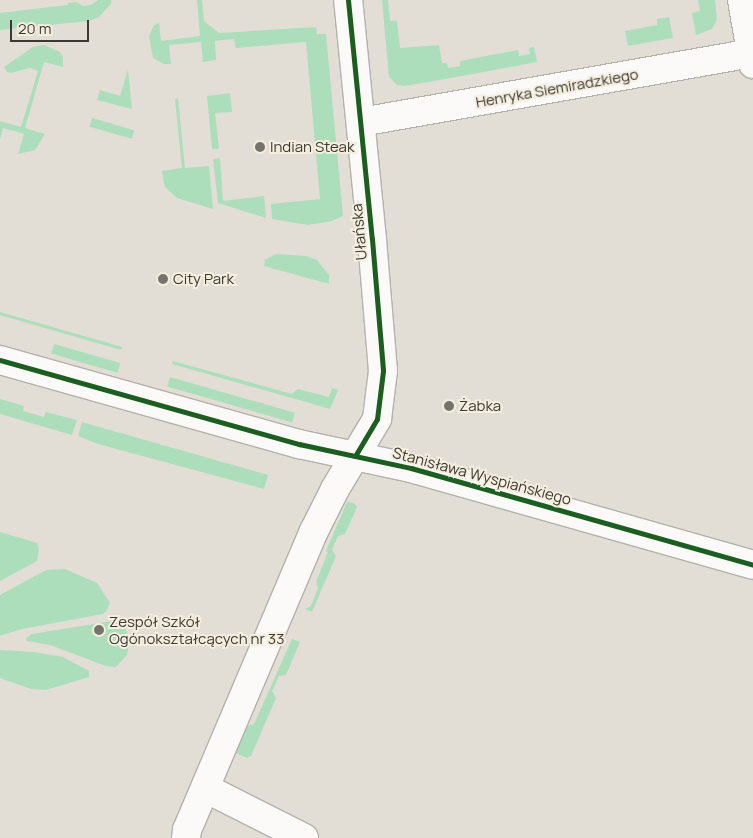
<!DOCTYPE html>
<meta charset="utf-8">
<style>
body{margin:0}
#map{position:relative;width:753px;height:838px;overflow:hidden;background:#e2ded6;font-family:Manrope,sans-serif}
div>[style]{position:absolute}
.green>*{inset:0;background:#acdebb;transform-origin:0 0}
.roads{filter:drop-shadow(1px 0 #b4b1ab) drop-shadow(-1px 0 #b4b1ab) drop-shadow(0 1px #b4b1ab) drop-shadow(0 -1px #b4b1ab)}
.minor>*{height:28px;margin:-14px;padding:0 14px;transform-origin:14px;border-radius:14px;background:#fbfaf9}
.cycleway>*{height:5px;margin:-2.5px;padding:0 2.5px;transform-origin:2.5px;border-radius:2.5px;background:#1b5e20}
.dots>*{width:14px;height:14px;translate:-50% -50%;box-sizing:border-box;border:2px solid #f4eede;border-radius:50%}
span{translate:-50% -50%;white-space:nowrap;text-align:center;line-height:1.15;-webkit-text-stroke:4px #f4eede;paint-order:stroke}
.street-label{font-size:15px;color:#3c3933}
.poi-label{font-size:15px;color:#3c3933}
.left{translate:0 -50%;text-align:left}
.scale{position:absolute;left:10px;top:20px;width:79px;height:22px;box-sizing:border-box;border:2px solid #3c3933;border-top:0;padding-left:6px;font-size:15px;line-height:18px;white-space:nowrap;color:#3c3933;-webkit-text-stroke:4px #f4eede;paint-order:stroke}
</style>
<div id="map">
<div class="green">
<div style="clip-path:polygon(98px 0,111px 0,111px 4px,99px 17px,89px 21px,0 30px,0 13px,68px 5px,68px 3px,76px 2px,83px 6px,91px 5px)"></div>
<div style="clip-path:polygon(197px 0,202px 0,204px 21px,219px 33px,316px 27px,317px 34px,326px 34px,343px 216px,332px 221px,308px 225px,272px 219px,271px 204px,320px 199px,306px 42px,236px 48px,234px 39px,215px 41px,216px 60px,203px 62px,201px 42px,169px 45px,171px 64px,164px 64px,153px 58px,149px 36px,154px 25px,159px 23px,161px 41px,200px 36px)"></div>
<div style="clip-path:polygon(382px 0,388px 0,390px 21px,397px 21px,400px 48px,439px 45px,442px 63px,447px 63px,448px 68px,460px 66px,460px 61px,518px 50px,519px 56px,530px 54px,529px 48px,534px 47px,537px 62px,451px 78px,405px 86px,397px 85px,389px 77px)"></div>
<div style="clip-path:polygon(698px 0,715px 0,717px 19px,712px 29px,696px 35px,692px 13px,700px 11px)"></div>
<div style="clip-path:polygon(669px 17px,673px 38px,628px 46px,625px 31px,657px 25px,657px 19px)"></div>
<div style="clip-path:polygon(44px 45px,60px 52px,63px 57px,63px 67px,44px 62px,25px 128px,45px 134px,35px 150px,18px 154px,24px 134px,3px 128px,0 139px,0 121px,21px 127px,38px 71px,30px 68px,11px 73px,7px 72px,4px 67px,33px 47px)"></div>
<div style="clip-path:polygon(128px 70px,132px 109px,97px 100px,100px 90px,120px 96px)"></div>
<div style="clip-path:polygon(230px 93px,232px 112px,215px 113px,219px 149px,212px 149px,207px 96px)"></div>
<div style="clip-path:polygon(178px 98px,185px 168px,209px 166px,213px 209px,177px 198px,165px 187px,163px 179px,162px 171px,182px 168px,175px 99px)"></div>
<div style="left:92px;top:118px;width:44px;height:9px;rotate:16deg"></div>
<div style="clip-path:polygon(220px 158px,223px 201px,264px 196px,266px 218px,218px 203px,213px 159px)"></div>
<div style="clip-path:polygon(276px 254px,306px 256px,317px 260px,329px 275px,329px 284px,264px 266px,265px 260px)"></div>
<div style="left:0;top:312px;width:127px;height:3px;rotate:16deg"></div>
<div style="left:54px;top:344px;width:69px;height:10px;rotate:16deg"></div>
<div style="clip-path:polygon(173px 361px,292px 394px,298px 389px,329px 397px,332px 388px,338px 390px,330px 409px,172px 364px)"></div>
<div style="left:170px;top:377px;width:130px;height:10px;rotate:16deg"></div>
<div style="clip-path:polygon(0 399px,24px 406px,23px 411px,44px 417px,46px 412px,77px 420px,72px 435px,0 414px)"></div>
<div style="clip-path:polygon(82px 422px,268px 475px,264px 489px,98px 444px,78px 436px)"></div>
<div style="clip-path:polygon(347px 502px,354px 503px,357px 507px,345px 534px,338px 536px,332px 550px,336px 556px,312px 612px,305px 609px,311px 606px,318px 588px,316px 582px,328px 552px,326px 551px)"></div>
<div style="clip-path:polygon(0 532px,37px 543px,39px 550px,37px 561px,0 581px)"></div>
<div style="clip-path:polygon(65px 569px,97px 583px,110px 603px,107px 610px,103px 614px,22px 629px,0 636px,0 595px,46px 570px)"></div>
<div style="clip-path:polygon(112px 621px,124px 626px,130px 640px,127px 655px,116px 667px,106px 666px,50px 645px,27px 641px,26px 638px,32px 634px)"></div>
<div style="clip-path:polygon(292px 639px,300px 642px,286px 675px,279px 676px,272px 691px,276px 698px,251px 756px,247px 758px,233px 752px,244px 727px,254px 724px)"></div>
<div style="clip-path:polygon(0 650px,34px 652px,63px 657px,89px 671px,89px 677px,46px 690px,31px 689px,0 678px)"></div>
</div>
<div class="roads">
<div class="minor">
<div style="left:742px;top:0;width:65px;rotate:80.2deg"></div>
<div style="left:361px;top:122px;width:398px;rotate:-10deg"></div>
<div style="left:0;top:360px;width:311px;rotate:15.7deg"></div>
<div style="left:299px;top:444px;width:115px;rotate:12.1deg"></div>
<div style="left:411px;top:468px;width:355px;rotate:15.8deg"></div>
<div style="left:205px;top:788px;width:111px;rotate:26.8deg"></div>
<div style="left:186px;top:838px;width:8px;rotate:-83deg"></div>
<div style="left:187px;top:830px;width:325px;rotate:-67deg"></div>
<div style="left:314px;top:531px;width:47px;rotate:-63.4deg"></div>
<div style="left:335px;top:489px;width:82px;rotate:-59deg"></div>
<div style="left:377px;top:419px;width:48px;rotate:-82.9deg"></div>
<div style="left:383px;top:371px;width:132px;rotate:-94.8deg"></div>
<div style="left:372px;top:239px;width:240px;rotate:-95.7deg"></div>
</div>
</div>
<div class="cycleway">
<div style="left:348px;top:0;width:240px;rotate:84.3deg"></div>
<div style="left:372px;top:239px;width:132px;rotate:85.2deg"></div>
<div style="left:383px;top:371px;width:48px;rotate:97.1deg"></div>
<div style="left:377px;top:419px;width:43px;rotate:120.7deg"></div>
<div style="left:0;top:360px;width:311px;rotate:15.7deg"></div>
<div style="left:299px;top:444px;width:115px;rotate:12.1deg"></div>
<div style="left:411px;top:468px;width:355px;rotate:15.8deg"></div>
</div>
<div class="dots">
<div style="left:260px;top:147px;background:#76736c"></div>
<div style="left:163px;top:279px;background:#76736c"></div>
<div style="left:449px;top:406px;background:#76736c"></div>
<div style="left:99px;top:630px;background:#76736c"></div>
</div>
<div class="street-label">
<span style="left:557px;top:88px;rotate:-10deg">Henryka Siemiradzkiego</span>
<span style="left:359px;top:232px;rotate:-95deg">Ułańska</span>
<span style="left:482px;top:476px;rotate:15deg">Stanisława Wyspiańskiego</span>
</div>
<div class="poi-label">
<span class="left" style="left:270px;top:147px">Indian Steak</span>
<span class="left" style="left:173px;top:279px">City Park</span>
<span class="left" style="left:459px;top:406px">Żabka</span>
<span class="left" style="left:109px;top:630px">Zespół Szkół<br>Ogónokształcących nr 33</span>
</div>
<div class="scale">20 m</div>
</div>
